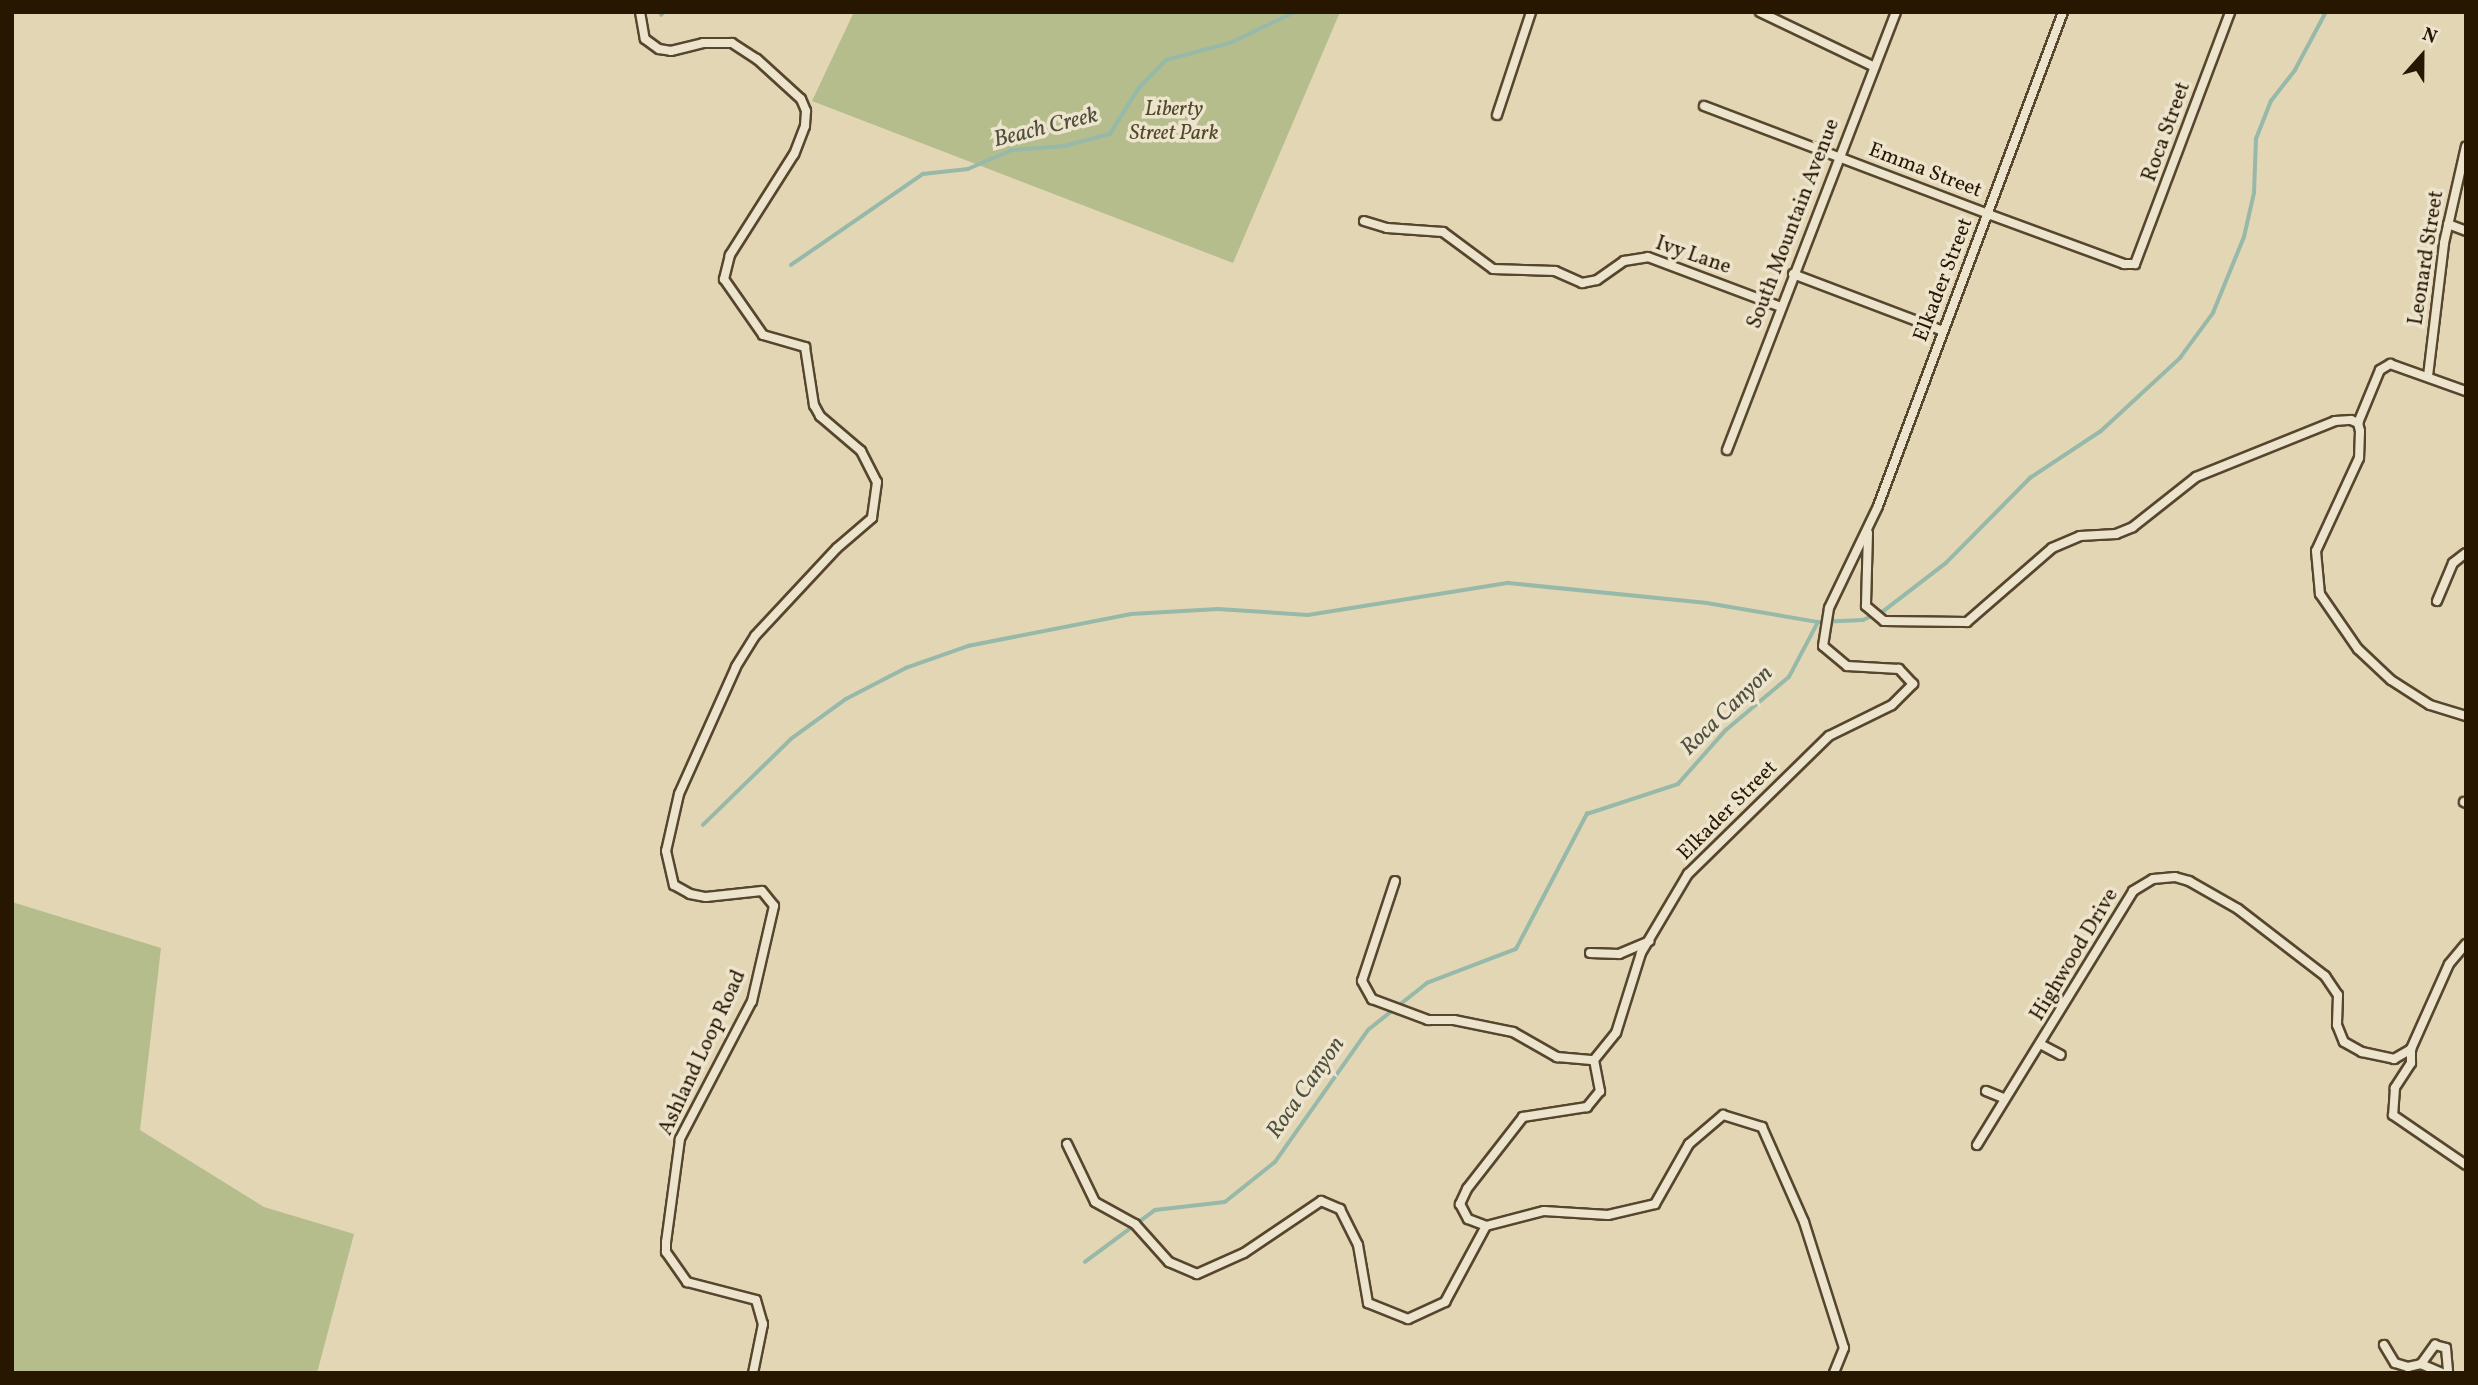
<!DOCTYPE html>
<style>
body{margin:0}
#map{position:relative;width:2478px;height:1385px;overflow:hidden;background:#e3d6b4;font-family:Vollkorn,serif}
div>[style]{position:absolute}
.green>*{inset:0;background:#b5bd8c}
.stream>*{height:3.5px;margin:-1.75px;padding:0 1.75px;transform-origin:1.75px;border-radius:1.75px;background:#96b9aa}
.roads{filter:drop-shadow(2px 0 #56462d) drop-shadow(-2px 0 #56462d) drop-shadow(0 2px #56462d) drop-shadow(0 -2px #56462d)}
.street>*{height:8px;margin:-4px;padding:0 4px;transform-origin:4px;border-radius:4px;background:#ede4ce}
span{translate:-50% -50%;white-space:nowrap;text-align:center;line-height:1.15;-webkit-text-stroke:7px #ede4ce;paint-order:stroke}
.park-label{font-size:21px;color:#52482a;font-style:italic}
.street-label{font-size:21px;color:#271600}
.water-label{font-size:23px;color:#4e4f3c;font-style:italic}
.frame{position:absolute;inset:0;border:14px solid #271600;pointer-events:none}
.north{position:absolute;left:2387px;top:21px;width:70px;height:70px;-webkit-text-stroke:5px #ede4ce;paint-order:stroke;rotate:21deg;font-size:19px;font-weight:700;line-height:28px;text-align:center;color:#271600}
.north::after{content:'';display:block;margin:auto;width:24px;height:32px;background:#271600;clip-path:polygon(50% 0,100% 100%,50% 72%,0 100%)}
</style>
<div id="map">
<div class="green">
<div style="clip-path:polygon(854px 12px,1340px 12px,1233px 263px,812px 101px)"></div>
<div style="clip-path:polygon(12px 902px,161px 948px,140px 1130px,264px 1207px,354px 1234px,317px 1373px,12px 1373px)"></div>
</div>
<div class="stream">
<div style="left:661px;top:15px;width:4px;rotate:-45deg"></div>
<div style="left:791px;top:265px;width:160px;rotate:-34.6deg"></div>
<div style="left:923px;top:174px;width:45px;rotate:-6.3deg"></div>
<div style="left:968px;top:169px;width:48px;rotate:-23.4deg"></div>
<div style="left:1012px;top:150px;width:52px;rotate:-4.4deg"></div>
<div style="left:1064px;top:146px;width:48px;rotate:-14.6deg"></div>
<div style="left:1110px;top:134px;width:53px;rotate:-58.1deg"></div>
<div style="left:1138px;top:89px;width:40px;rotate:-46deg"></div>
<div style="left:1166px;top:60px;width:66px;rotate:-14.9deg"></div>
<div style="left:1230px;top:43px;width:72px;rotate:-25.5deg"></div>
<div style="left:703px;top:825px;width:123px;rotate:-44.3deg"></div>
<div style="left:791px;top:739px;width:68px;rotate:-36deg"></div>
<div style="left:846px;top:699px;width:68px;rotate:-27.3deg"></div>
<div style="left:906px;top:668px;width:66px;rotate:-19.5deg"></div>
<div style="left:968px;top:646px;width:166px;rotate:-11.1deg"></div>
<div style="left:1131px;top:614px;width:87px;rotate:-3.3deg"></div>
<div style="left:1218px;top:609px;width:90px;rotate:3.8deg"></div>
<div style="left:1308px;top:615px;width:203px;rotate:-9.1deg"></div>
<div style="left:1508px;top:583px;width:200px;rotate:5.7deg"></div>
<div style="left:1707px;top:603px;width:113px;rotate:9.7deg"></div>
<div style="left:1085px;top:1262px;width:87px;rotate:-36.6deg"></div>
<div style="left:1155px;top:1210px;width:70px;rotate:-6.5deg"></div>
<div style="left:1225px;top:1202px;width:64px;rotate:-38.7deg"></div>
<div style="left:1275px;top:1162px;width:161px;rotate:-54.8deg"></div>
<div style="left:1368px;top:1030px;width:75px;rotate:-38.5deg"></div>
<div style="left:1427px;top:983px;width:95px;rotate:-20.9deg"></div>
<div style="left:1516px;top:949px;width:153px;rotate:-62.3deg"></div>
<div style="left:1587px;top:814px;width:96px;rotate:-18.2deg"></div>
<div style="left:1678px;top:784px;width:72px;rotate:-48.4deg"></div>
<div style="left:1726px;top:730px;width:82px;rotate:-40.1deg"></div>
<div style="left:1789px;top:677px;width:62px;rotate:-62.2deg"></div>
<div style="left:1818px;top:622px;width:45px;rotate:-2.5deg"></div>
<div style="left:1863px;top:620px;width:24px;rotate:-24deg"></div>
<div style="left:1885px;top:610px;width:77px;rotate:-37.6deg"></div>
<div style="left:1946px;top:563px;width:120px;rotate:-45.3deg"></div>
<div style="left:2030px;top:478px;width:85px;rotate:-33.5deg"></div>
<div style="left:2101px;top:431px;width:108px;rotate:-42.7deg"></div>
<div style="left:2180px;top:358px;width:56px;rotate:-53.7deg"></div>
<div style="left:2213px;top:313px;width:82px;rotate:-67.8deg"></div>
<div style="left:2244px;top:237px;width:45px;rotate:-77.2deg"></div>
<div style="left:2254px;top:193px;width:54px;rotate:-87.9deg"></div>
<div style="left:2256px;top:139px;width:41px;rotate:-68.5deg"></div>
<div style="left:2271px;top:101px;width:39px;rotate:-52deg"></div>
<div style="left:2295px;top:70px;width:66px;rotate:-61.9deg"></div>
</div>
<div class="roads">
<div class="street">
<div style="left:640px;top:12px;width:27px;rotate:80deg"></div>
<div style="left:645px;top:39px;width:17px;rotate:36deg"></div>
<div style="left:659px;top:49px;width:12px;rotate:9deg"></div>
<div style="left:671px;top:51px;width:33px;rotate:-14deg"></div>
<div style="left:703px;top:43px;width:29px"></div>
<div style="left:732px;top:43px;width:30px;rotate:33deg"></div>
<div style="left:757px;top:59px;width:59px;rotate:42.3deg"></div>
<div style="left:801px;top:99px;width:13px;rotate:67deg"></div>
<div style="left:806px;top:111px;width:15px;rotate:94deg"></div>
<div style="left:805px;top:126px;width:30px;rotate:111deg"></div>
<div style="left:794px;top:154px;width:120px;rotate:122.4deg"></div>
<div style="left:730px;top:255px;width:25px;rotate:104deg"></div>
<div style="left:724px;top:279px;width:68px;rotate:55.1deg"></div>
<div style="left:763px;top:335px;width:44px;rotate:15.9deg"></div>
<div style="left:805px;top:347px;width:59px;rotate:81.2deg"></div>
<div style="left:814px;top:405px;width:13px;rotate:61deg"></div>
<div style="left:820px;top:416px;width:54px;rotate:40.5deg"></div>
<div style="left:861px;top:451px;width:35px;rotate:63deg"></div>
<div style="left:877px;top:482px;width:36px;rotate:98deg"></div>
<div style="left:872px;top:518px;width:46px;rotate:139.4deg"></div>
<div style="left:837px;top:548px;width:120px;rotate:133deg"></div>
<div style="left:755px;top:636px;width:36px;rotate:122deg"></div>
<div style="left:736px;top:667px;width:139px;rotate:114.2deg"></div>
<div style="left:679px;top:794px;width:58px;rotate:102.8deg"></div>
<div style="left:666px;top:851px;width:35px;rotate:77deg"></div>
<div style="left:674px;top:885px;width:18px;rotate:29deg"></div>
<div style="left:690px;top:894px;width:16px;rotate:11deg"></div>
<div style="left:706px;top:897px;width:56px;rotate:-6.1deg"></div>
<div style="left:762px;top:891px;width:19px;rotate:51deg"></div>
<div style="left:774px;top:906px;width:98px;rotate:103deg"></div>
<div style="left:752px;top:1001px;width:156px;rotate:117.6deg"></div>
<div style="left:680px;top:1139px;width:104px;rotate:97.7deg"></div>
<div style="left:666px;top:1242px;width:10px;rotate:90deg"></div>
<div style="left:666px;top:1252px;width:37px;rotate:55deg"></div>
<div style="left:687px;top:1282px;width:71px;rotate:14.6deg"></div>
<div style="left:756px;top:1300px;width:25px;rotate:74deg"></div>
<div style="left:763px;top:1324px;width:50px;rotate:101.5deg"></div>
<div style="left:1760px;top:12px;width:127px;rotate:25.6deg"></div>
<div style="left:1704px;top:106px;width:304px;rotate:20.8deg"></div>
<div style="left:1988px;top:214px;width:145px;rotate:20.2deg"></div>
<div style="left:2124px;top:264px;width:11px"></div>
<div style="left:2135px;top:264px;width:269px;rotate:-69.3deg"></div>
<div style="left:1497px;top:115px;width:108px;rotate:-71.7deg"></div>
<div style="left:1364px;top:221px;width:24px;rotate:17deg"></div>
<div style="left:1387px;top:228px;width:56px;rotate:4.1deg"></div>
<div style="left:1443px;top:232px;width:62px;rotate:36.5deg"></div>
<div style="left:1493px;top:269px;width:62px;rotate:1.8deg"></div>
<div style="left:1555px;top:271px;width:30px;rotate:24deg"></div>
<div style="left:1582px;top:283px;width:15px;rotate:-11deg"></div>
<div style="left:1597px;top:280px;width:33px;rotate:-35deg"></div>
<div style="left:1624px;top:261px;width:24px;rotate:-9deg"></div>
<div style="left:1648px;top:257px;width:142px;rotate:20.6deg"></div>
<div style="left:2448px;top:224px;width:19px;rotate:21deg"></div>
<div style="left:1793px;top:274px;width:160px;rotate:20.8deg"></div>
<div style="left:2428px;top:376px;width:134px;rotate:-83.1deg"></div>
<div style="left:2444px;top:243px;width:99px;rotate:-77.2deg"></div>
<div style="left:2358px;top:423px;width:57px;rotate:-67.5deg"></div>
<div style="left:2380px;top:370px;width:12px;rotate:-31deg"></div>
<div style="left:2390px;top:364px;width:81px;rotate:19.6deg"></div>
<div style="left:1727px;top:450px;width:469px;rotate:-68.9deg"></div>
<div style="left:1868px;top:533px;width:73px;rotate:91.6deg"></div>
<div style="left:1866px;top:606px;width:23px;rotate:40deg"></div>
<div style="left:1884px;top:621px;width:83px;rotate:0.7deg"></div>
<div style="left:1967px;top:622px;width:113px;rotate:-41deg"></div>
<div style="left:2052px;top:548px;width:30px;rotate:-23deg"></div>
<div style="left:2080px;top:536px;width:36px;rotate:-3deg"></div>
<div style="left:2116px;top:534px;width:18px;rotate:-22deg"></div>
<div style="left:2133px;top:527px;width:80px;rotate:-38.4deg"></div>
<div style="left:2196px;top:477px;width:150px;rotate:-21.9deg"></div>
<div style="left:2335px;top:421px;width:16px;rotate:-4deg"></div>
<div style="left:2351px;top:420px;width:8px;rotate:23deg"></div>
<div style="left:2358px;top:423px;width:8px;rotate:76deg"></div>
<div style="left:2360px;top:431px;width:27px;rotate:92deg"></div>
<div style="left:2359px;top:458px;width:102px;rotate:114.8deg"></div>
<div style="left:2316px;top:551px;width:43px;rotate:84.7deg"></div>
<div style="left:2320px;top:594px;width:67px;rotate:55.4deg"></div>
<div style="left:2358px;top:649px;width:45px;rotate:43.2deg"></div>
<div style="left:2391px;top:680px;width:46px;rotate:32.7deg"></div>
<div style="left:2430px;top:705px;width:38px;rotate:17deg"></div>
<div style="left:2437px;top:601px;width:41px;rotate:-67.2deg"></div>
<div style="left:2453px;top:563px;width:16px;rotate:-38deg"></div>
<div style="left:2464px;top:802px;width:2px;rotate:27deg"></div>
<div style="left:1395px;top:881px;width:105px;rotate:108.3deg"></div>
<div style="left:1362px;top:981px;width:21px;rotate:61deg"></div>
<div style="left:1372px;top:999px;width:60px;rotate:20.6deg"></div>
<div style="left:1428px;top:1020px;width:26px"></div>
<div style="left:1454px;top:1020px;width:60px;rotate:11.5deg"></div>
<div style="left:1513px;top:1032px;width:51px;rotate:29.6deg"></div>
<div style="left:1557px;top:1057px;width:37px;rotate:5deg"></div>
<div style="left:1590px;top:953px;width:29px;rotate:2deg"></div>
<div style="left:1619px;top:954px;width:33px;rotate:-23deg"></div>
<div style="left:2042px;top:1045px;width:21px;rotate:28deg"></div>
<div style="left:2411px;top:1049px;width:14px;rotate:90deg"></div>
<div style="left:2411px;top:1063px;width:30px;rotate:123deg"></div>
<div style="left:2395px;top:1088px;width:27px;rotate:94deg"></div>
<div style="left:2393px;top:1115px;width:88px;rotate:34.4deg"></div>
<div style="left:1594px;top:1060px;width:35px;rotate:-51deg"></div>
<div style="left:1616px;top:1033px;width:84px;rotate:-72.6deg"></div>
<div style="left:1641px;top:953px;width:92px;rotate:-59.3deg"></div>
<div style="left:1688px;top:874px;width:197px;rotate:-44.4deg"></div>
<div style="left:1829px;top:736px;width:70px;rotate:-26.2deg"></div>
<div style="left:1892px;top:705px;width:30px;rotate:-45deg"></div>
<div style="left:1913px;top:684px;width:21px;rotate:-133deg"></div>
<div style="left:1899px;top:669px;width:52px;rotate:-176.7deg"></div>
<div style="left:1847px;top:666px;width:31px;rotate:-140deg"></div>
<div style="left:1823px;top:646px;width:38px;rotate:-81deg"></div>
<div style="left:1829px;top:608px;width:113px;rotate:-64.3deg"></div>
<div style="left:1878px;top:506px;width:528px;rotate:-69.47deg"></div>
<div style="left:1594px;top:1060px;width:32px;rotate:79deg"></div>
<div style="left:1600px;top:1091px;width:21px;rotate:129deg"></div>
<div style="left:1587px;top:1107px;width:65px;rotate:171.1deg"></div>
<div style="left:1523px;top:1117px;width:91px;rotate:127.9deg"></div>
<div style="left:1467px;top:1189px;width:17px;rotate:115deg"></div>
<div style="left:1460px;top:1204px;width:17px;rotate:62deg"></div>
<div style="left:1468px;top:1219px;width:19px;rotate:21deg"></div>
<div style="left:1486px;top:1226px;width:60px;rotate:-14.5deg"></div>
<div style="left:1544px;top:1211px;width:64px;rotate:3.6deg"></div>
<div style="left:1608px;top:1215px;width:48px;rotate:-13.2deg"></div>
<div style="left:1655px;top:1204px;width:69px;rotate:-60.5deg"></div>
<div style="left:1689px;top:1144px;width:45px;rotate:-40.5deg"></div>
<div style="left:1723px;top:1115px;width:41px;rotate:17.1deg"></div>
<div style="left:1762px;top:1127px;width:104px;rotate:66.1deg"></div>
<div style="left:1804px;top:1222px;width:132px;rotate:72.4deg"></div>
<div style="left:1844px;top:1348px;width:27px;rotate:112deg"></div>
<div style="left:1986px;top:1091px;width:18px;rotate:22deg"></div>
<div style="left:1067px;top:1144px;width:64px;rotate:64.2deg"></div>
<div style="left:1095px;top:1202px;width:46px;rotate:28.8deg"></div>
<div style="left:1135px;top:1224px;width:51px;rotate:48.2deg"></div>
<div style="left:1169px;top:1262px;width:30px;rotate:23deg"></div>
<div style="left:1197px;top:1274px;width:51px;rotate:-24.1deg"></div>
<div style="left:1244px;top:1253px;width:93px;rotate:-34deg"></div>
<div style="left:1321px;top:1201px;width:21px;rotate:23deg"></div>
<div style="left:1340px;top:1209px;width:40px;rotate:63.4deg"></div>
<div style="left:1358px;top:1245px;width:59px;rotate:80.2deg"></div>
<div style="left:1368px;top:1303px;width:43px;rotate:21.8deg"></div>
<div style="left:1408px;top:1319px;width:41px;rotate:-24.7deg"></div>
<div style="left:1445px;top:1302px;width:86px;rotate:-61.7deg"></div>
<div style="left:1977px;top:1145px;width:298px;rotate:-58.4deg"></div>
<div style="left:2133px;top:891px;width:23px;rotate:-31deg"></div>
<div style="left:2153px;top:879px;width:22px;rotate:-5deg"></div>
<div style="left:2175px;top:877px;width:15px;rotate:16deg"></div>
<div style="left:2189px;top:881px;width:56px;rotate:29.7deg"></div>
<div style="left:2238px;top:909px;width:110px;rotate:37.6deg"></div>
<div style="left:2325px;top:976px;width:23px;rotate:56deg"></div>
<div style="left:2338px;top:995px;width:30px;rotate:92deg"></div>
<div style="left:2337px;top:1025px;width:18px;rotate:68deg"></div>
<div style="left:2344px;top:1042px;width:21px;rotate:29deg"></div>
<div style="left:2362px;top:1052px;width:33px;rotate:12deg"></div>
<div style="left:2394px;top:1059px;width:20px;rotate:-30deg"></div>
<div style="left:2411px;top:1049px;width:93px;rotate:-65.9deg"></div>
<div style="left:2449px;top:964px;width:26px;rotate:-50deg"></div>
<div style="left:2384px;top:1345px;width:21px;rotate:59deg"></div>
<div style="left:2395px;top:1363px;width:14px;rotate:17deg"></div>
<div style="left:2408px;top:1367px;width:13px;rotate:-13deg"></div>
<div style="left:2442px;top:1373px;width:23px;rotate:-157deg"></div>
<div style="left:2421px;top:1364px;width:24px;rotate:-54deg"></div>
<div style="left:2435px;top:1345px;width:11px;rotate:15deg"></div>
<div style="left:2446px;top:1348px;width:25px;rotate:85deg"></div>
</div>
</div>
<div class="park-label">
<span style="left:1174px;top:122px">Liberty<br>Street Park</span>
</div>
<div class="street-label">
<span style="left:2167px;top:132px;rotate:-70deg">Roca Street</span>
<span style="left:1925px;top:171px;rotate:21deg">Emma Street</span>
<span style="left:1794px;top:224px;rotate:-69deg">South Mountain Avenue</span>
<span style="left:1693px;top:256px;rotate:19deg">Ivy Lane</span>
<span style="left:2427px;top:258px;rotate:-81deg">Leonard Street</span>
<span style="left:1944px;top:280px;rotate:-69deg">Elkader Street</span>
<span style="left:1728px;top:811px;rotate:-45deg">Elkader Street</span>
<span style="left:2075px;top:955px;rotate:-59deg">Highwood Drive</span>
<span style="left:703px;top:1053px;rotate:-65deg">Ashland Loop Road</span>
</div>
<div class="water-label">
<span style="left:1046px;top:128px;rotate:-14deg">Beach Creek</span>
<span style="left:1727px;top:711px;rotate:-44deg">Roca Canyon</span>
<span style="left:1306px;top:1088px;rotate:-55deg">Roca Canyon</span>
</div>
<div class="frame"></div>
<div class="north">N</div>
</div>
